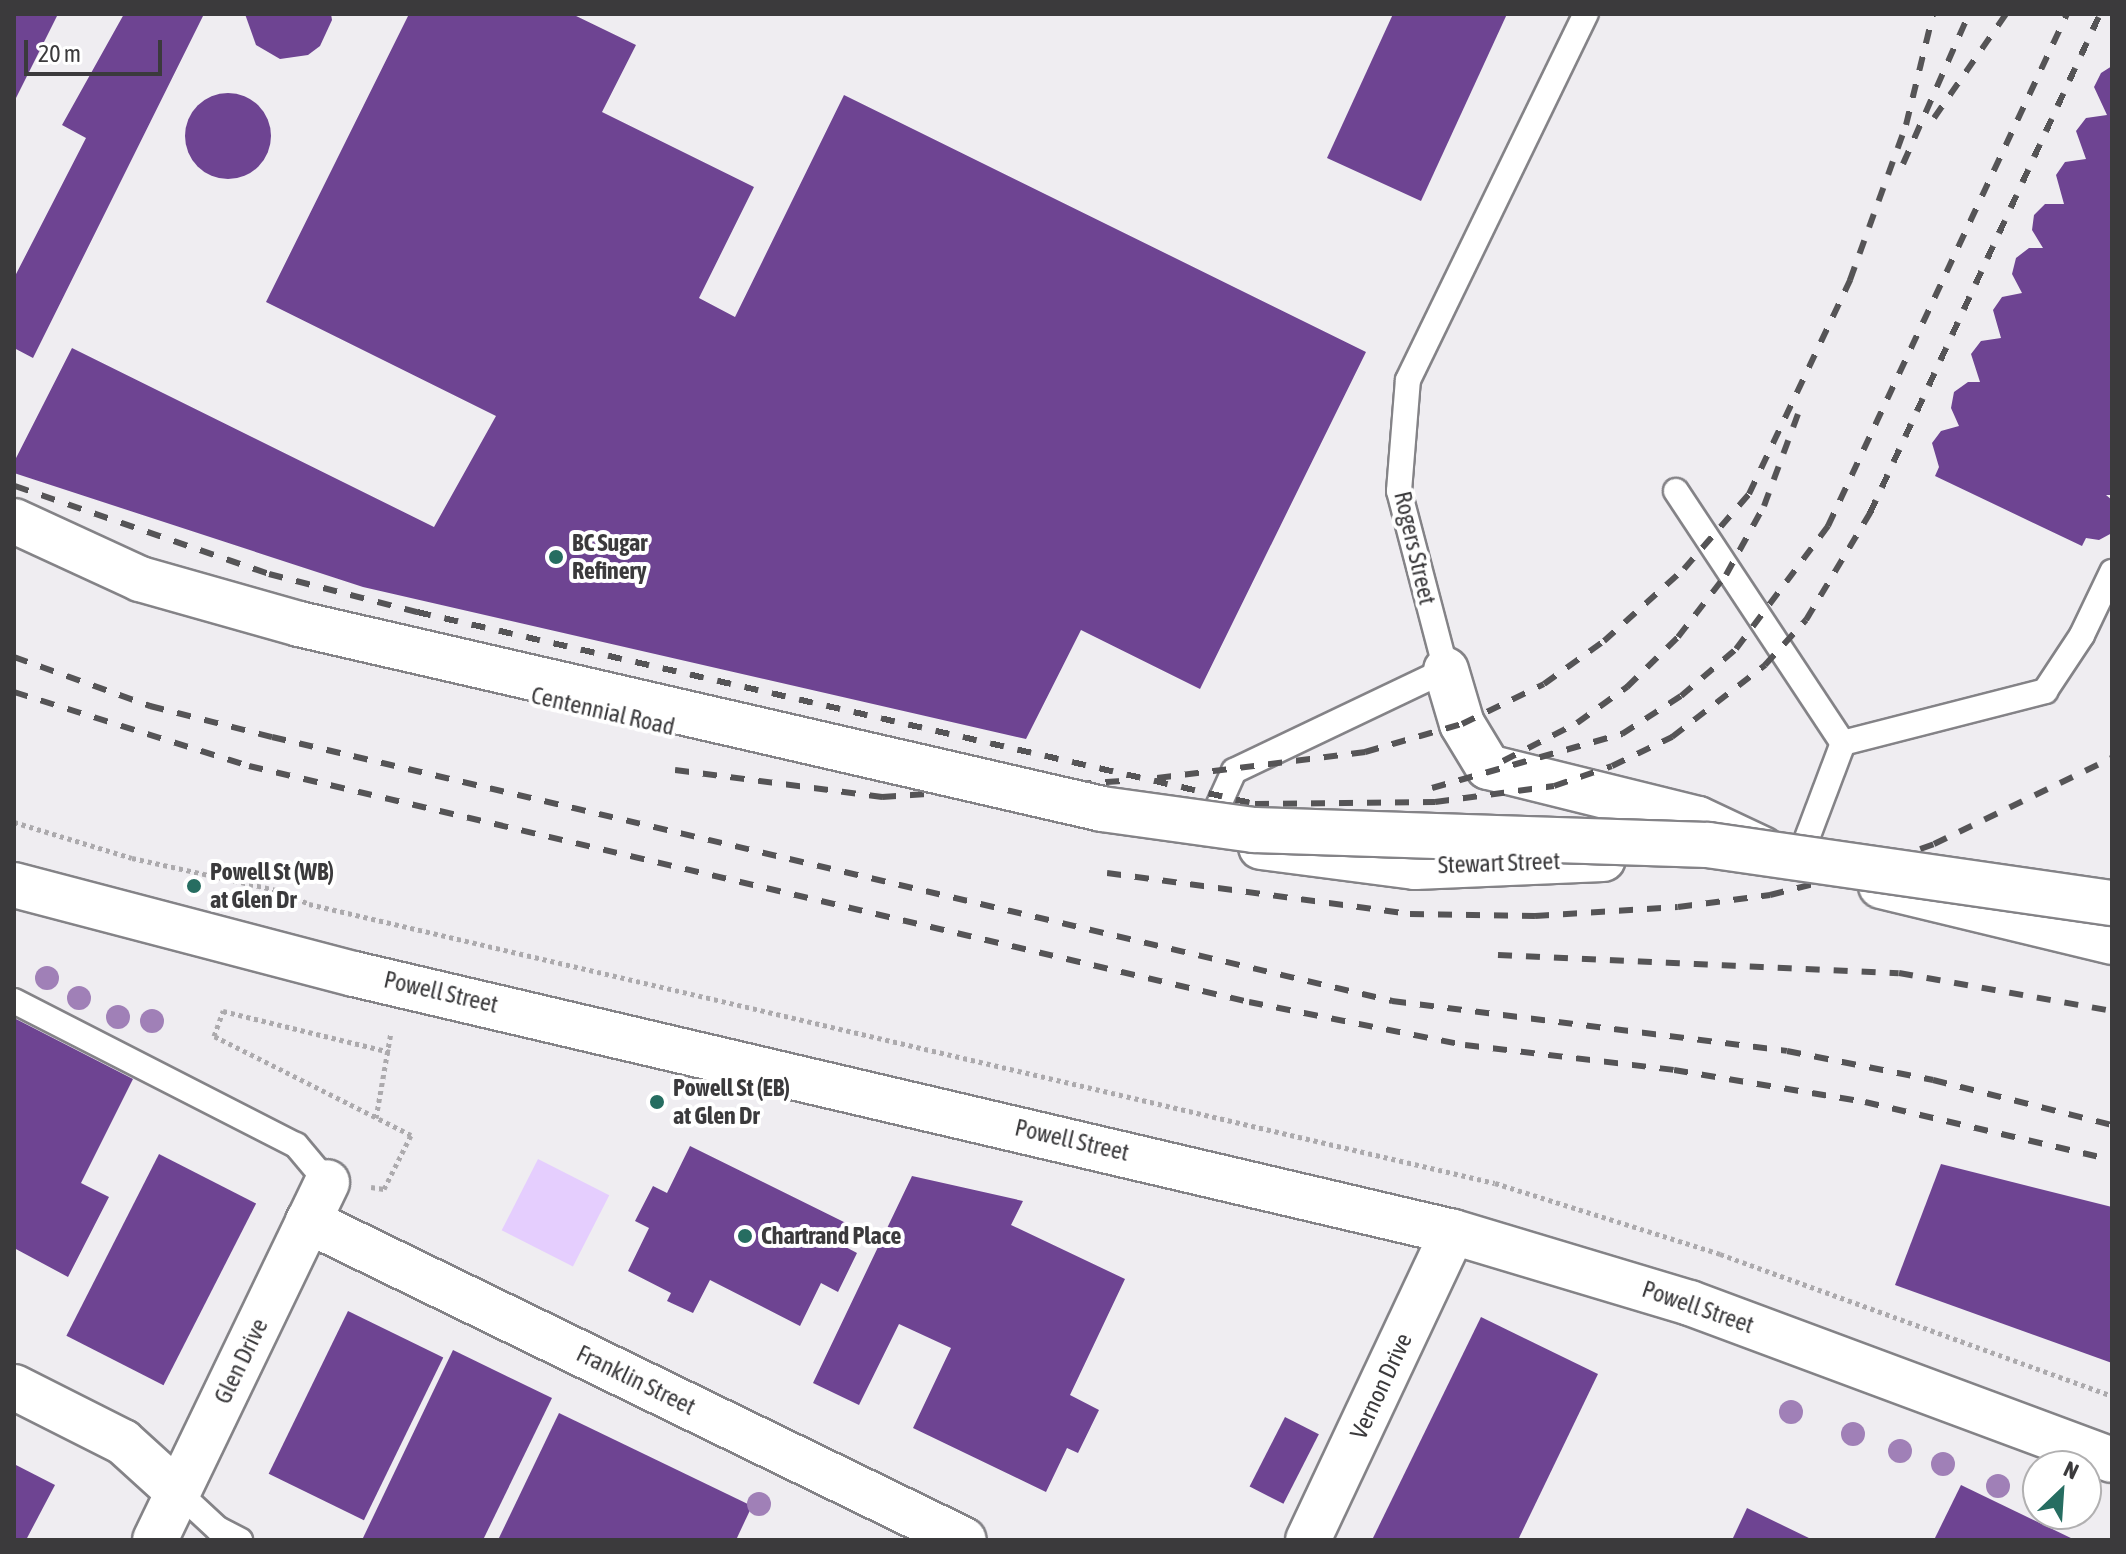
<!DOCTYPE html>
<style>
body{margin:0}
#map{position:relative;width:2126px;height:1554px;overflow:hidden;background:#efedf1;font-family:"Asap Condensed",sans-serif}
div>[style]{position:absolute}
.green>*{inset:0;background:#e5cefe;transform-origin:0 0}
.building>*{inset:0;background:#6e4492;transform-origin:0 0}
.round{border-radius:50%}
.path>*{height:5px;margin-top:-2.5px;transform-origin:0;background:repeating-linear-gradient(90deg,#acaaad 0 4px,transparent 0 8px)}
.roads{filter:drop-shadow(2px 0 #848387) drop-shadow(-2px 0 #848387) drop-shadow(0 2px #848387) drop-shadow(0 -2px #848387)}
.lane>*{height:24px;margin:-12px;padding:0 12px;transform-origin:12px;border-radius:12px;background:#fff}
.street>*{height:44px;margin:-22px;padding:0 22px;transform-origin:22px;border-radius:22px;background:#fff}
.secondary>*{height:44px;margin:-22px;padding:0 22px;transform-origin:22px;border-radius:22px;background:#fff}
.rail>*{height:6px;margin-top:-3px;transform-origin:0;background:repeating-linear-gradient(90deg,#555456 0 14px,transparent 0 28px)}
.bridges{filter:drop-shadow(2px 0 #848387) drop-shadow(-2px 0 #848387) drop-shadow(0 2px #848387) drop-shadow(0 -2px #848387)}
.street-bridge>*{height:44px;margin:-22px;padding:0 22px;transform-origin:22px;border-radius:22px;background:#fff}
.trees>*{width:24px;height:24px;margin:-12px;border-radius:50%;background:#a080b7}
.dots>*{width:22px;height:22px;translate:-50% -50%;box-sizing:border-box;border:4px solid #fff;border-radius:50%}
span{translate:-50% -50%;white-space:nowrap;text-align:center;line-height:1.15;-webkit-text-stroke:8px #fff;paint-order:stroke}
.poi-label{font-size:24px;color:#3b3a3c;font-weight:700}
.left{translate:0 -50%;text-align:left}
.street-label{font-size:24px;color:#3b3a3c}
.frame{position:absolute;inset:0;border:16px solid #3b3a3c;pointer-events:none}
.north{position:absolute;left:2022px;top:1450px;width:80px;height:80px;box-sizing:border-box;background:#fff;border:2px solid #b1b0b1;border-radius:50%;rotate:25deg;font-size:22px;font-weight:700;line-height:32px;text-align:center;color:#3b3a3c}
.north::after{content:'';display:block;margin:auto;width:28px;height:36px;background:#266d61;clip-path:polygon(50% 0,100% 100%,50% 72%,0 100%)}
.scale{position:absolute;left:24px;top:40px;width:138px;height:36px;box-sizing:border-box;border:4px solid #3b3a3c;border-top:0;padding-left:10px;font-size:24px;line-height:28px;white-space:nowrap;color:#3b3a3c;-webkit-text-stroke:6px #fff;paint-order:stroke}
</style>
<div id="map">
<div class="green">
<div style="left:538px;top:1159px;width:80px;height:80px;rotate:27deg"></div>
</div>
<div class="building">
<div style="clip-path:polygon(14px 14px,58px 14px,14px 102px)"></div>
<div style="clip-path:polygon(124px 14px,204px 14px,33px 358px,14px 348px,14px 278px,86px 138px,62px 125px)"></div>
<div style="clip-path:polygon(245px 14px,331px 14px,332px 20px,320px 46px,308px 55px,280px 59px,256px 45px)"></div>
<div style="clip-path:polygon(409px 14px,572px 14px,636px 45px,602px 112px,754px 187px,699px 298px,735px 317px,844px 95px,1366px 352px,1200px 689px,1081px 630px,1026px 739px,363px 587px,14px 473px,14px 462px,72px 348px,434px 527px,496px 416px,266px 302px)"></div>
<div style="clip-path:polygon(1393px 14px,1507px 14px,1421px 201px,1327px 158px)"></div>
<div style="clip-path:polygon(2112px 66px,2112px 495px,2106px 495px,2112px 500px,2112px 533px,2099px 540px,2086px 538px,2082px 546px,1935px 476px,1939px 467px,1932px 443px,1941px 431px,1959px 426px,1951px 408px,1954px 392px,1968px 382px,1980px 382px,1971px 354px,1981px 341px,2001px 338px,1993px 310px,2002px 297px,2022px 293px,2012px 274px,2016px 258px,2029px 248px,2043px 248px,2032px 230px,2034px 215px,2045px 204px,2064px 204px,2056px 175px,2065px 162px,2086px 159px,2076px 131px,2086px 118px,2107px 115px,2094px 87px,2101px 73px)"></div>
<div class="round" style="left:185px;top:93px;width:86px;height:86px"></div>
<div style="clip-path:polygon(14px 1018px,133px 1079px,81px 1183px,109px 1197px,68px 1277px,14px 1248px)"></div>
<div style="clip-path:polygon(690px 1146px,850px 1225px,840px 1244px,857px 1253px,838px 1292px,821px 1283px,800px 1326px,710px 1280px,693px 1313px,667px 1301px,671px 1293px,628px 1271px,649px 1228px,635px 1221px,653px 1186px,667px 1193px)"></div>
<div style="left:159px;top:1154px;width:109px;height:204px;rotate:27deg"></div>
<div style="clip-path:polygon(1941px 1164px,2112px 1207px,2112px 1363px,1895px 1285px)"></div>
<div style="clip-path:polygon(912px 1176px,1023px 1201px,1011px 1225px,1125px 1279px,1070px 1395px,1099px 1410px,1078px 1453px,1067px 1448px,1046px 1492px,913px 1428px,951px 1348px,899px 1324px,859px 1405px,813px 1383px)"></div>
<div style="left:348px;top:1311px;width:106px;height:181px;rotate:26deg"></div>
<div style="clip-path:polygon(1481px 1317px,1598px 1374px,1518px 1540px,1372px 1540px)"></div>
<div style="clip-path:polygon(453px 1350px,552px 1398px,483px 1540px,362px 1540px)"></div>
<div style="clip-path:polygon(559px 1413px,752px 1506px,736px 1540px,498px 1540px)"></div>
<div style="left:1285px;top:1417px;width:38px;height:78px;rotate:27deg"></div>
<div style="clip-path:polygon(14px 1464px,55px 1485px,26px 1540px,14px 1540px)"></div>
<div style="clip-path:polygon(1961px 1485px,2075px 1540px,1934px 1540px)"></div>
<div style="clip-path:polygon(1747px 1508px,1813px 1540px,1732px 1540px)"></div>
</div>
<div class="path">
<div style="left:14px;top:822px;width:123px;rotate:17deg"></div>
<div style="left:132px;top:858px;width:153px;rotate:12.5deg"></div>
<div style="left:281px;top:891px;width:31px;rotate:25deg"></div>
<div style="left:309px;top:904px;width:1218px;rotate:13.24deg"></div>
<div style="left:1495px;top:1183px;width:236px;rotate:17.5deg"></div>
<div style="left:1720px;top:1254px;width:417px;rotate:19.9deg"></div>
<div style="left:376px;top:1118px;width:87px;rotate:-80.1deg"></div>
<div style="left:371px;top:1187px;width:13px;rotate:9deg"></div>
<div style="left:384px;top:1189px;width:60px;rotate:-63.4deg"></div>
<div style="left:411px;top:1135px;width:220px;rotate:-153.3deg"></div>
<div style="left:214px;top:1036px;width:27px;rotate:-70deg"></div>
<div style="left:223px;top:1011px;width:172px;rotate:13.8deg"></div>
</div>
<div class="roads">
<div class="lane">
<div style="left:1676px;top:491px;width:302px;rotate:56.5deg"></div>
<div style="left:1843px;top:743px;width:130px;rotate:110.7deg"></div>
<div style="left:1843px;top:743px;width:209px;rotate:-14.4deg"></div>
<div style="left:2045px;top:691px;width:67px;rotate:-56.5deg"></div>
<div style="left:2082px;top:635px;width:70px;rotate:-64.5deg"></div>
<div style="left:1206px;top:833px;width:68px;rotate:-65.7deg"></div>
<div style="left:1234px;top:771px;width:235px;rotate:-25.5deg"></div>
<div style="left:1446px;top:670px;width:185px;rotate:-104.7deg"></div>
<div style="left:1399px;top:491px;width:111px;rotate:-85.4deg"></div>
<div style="left:1408px;top:380px;width:407px;rotate:-64.1deg"></div>
<div style="left:14px;top:1001px;width:317px;rotate:27.1deg"></div>
<div style="left:296px;top:1145px;width:48px;rotate:50deg"></div>
<div style="left:178px;top:1492px;width:54px;rotate:42.8deg"></div>
<div style="left:218px;top:1529px;width:25px;rotate:27deg"></div>
</div>
<div class="street">
<div style="left:1446px;top:670px;width:56px;rotate:73.5deg"></div>
<div style="left:1462px;top:724px;width:50px;rotate:58.8deg"></div>
<div style="left:1488px;top:767px;width:216px;rotate:13.9deg"></div>
<div style="left:1698px;top:819px;width:71px;rotate:25.1deg"></div>
<div style="left:1261px;top:847px;width:155px;rotate:7.4deg"></div>
<div style="left:1415px;top:867px;width:188px;rotate:-2.4deg"></div>
<div style="left:1881px;top:886px;width:238px;rotate:13.6deg"></div>
<div style="left:308px;top:1221px;width:729px;rotate:25.93deg"></div>
<div style="left:14px;top:1387px;width:122px;rotate:26.8deg"></div>
<div style="left:123px;top:1442px;width:74px;rotate:42.3deg"></div>
<div style="left:155px;top:1540px;width:397px;rotate:-64.3deg"></div>
<div style="left:1308px;top:1540px;width:340px;rotate:-64.8deg"></div>
</div>
<div class="secondary">
<div style="left:14px;top:885px;width:351px;rotate:14.7deg"></div>
<div style="left:354px;top:974px;width:1129px;rotate:13.21deg"></div>
<div style="left:1453px;top:1232px;width:247px;rotate:16.7deg"></div>
<div style="left:1690px;top:1303px;width:450px;rotate:20.4deg"></div>
</div>
</div>
<div class="rail">
<div style="left:1934px;top:118px;width:126px;rotate:-55.3deg"></div>
<div style="left:1903px;top:164px;width:164px;rotate:-66.3deg"></div>
<div style="left:15px;top:486px;width:269px;rotate:19.1deg"></div>
<div style="left:269px;top:574px;width:153px;rotate:14.4deg"></div>
<div style="left:417px;top:612px;width:860px;rotate:12.9deg"></div>
<div style="left:1255px;top:804px;width:180px;rotate:-0.6deg"></div>
<div style="left:1435px;top:802px;width:120px;rotate:-7.7deg"></div>
<div style="left:1554px;top:786px;width:61px;rotate:-19deg"></div>
<div style="left:1612px;top:766px;width:67px;rotate:-25.8deg"></div>
<div style="left:1672px;top:737px;width:118px;rotate:-37.7deg"></div>
<div style="left:1765px;top:665px;width:61px;rotate:-47.7deg"></div>
<div style="left:1806px;top:620px;width:125px;rotate:-59.1deg"></div>
<div style="left:1870px;top:513px;width:549px;rotate:-65.25deg"></div>
<div style="left:14px;top:657px;width:145px;rotate:19.8deg"></div>
<div style="left:150px;top:706px;width:126px;rotate:14.3deg"></div>
<div style="left:272px;top:737px;width:1151px;rotate:13.26deg"></div>
<div style="left:1392px;top:1001px;width:398px;rotate:7.2deg"></div>
<div style="left:1787px;top:1051px;width:149px;rotate:11.2deg"></div>
<div style="left:1933px;top:1080px;width:185px;rotate:14.1deg"></div>
<div style="left:14px;top:692px;width:246px;rotate:17.5deg"></div>
<div style="left:249px;top:766px;width:1027px;rotate:13.28deg"></div>
<div style="left:1249px;top:1002px;width:220px;rotate:11.3deg"></div>
<div style="left:1465px;top:1045px;width:210px;rotate:6.8deg"></div>
<div style="left:1674px;top:1070px;width:194px;rotate:9.5deg"></div>
<div style="left:1865px;top:1102px;width:254px;rotate:13.2deg"></div>
<div style="left:1503px;top:761px;width:83px;rotate:-27.2deg"></div>
<div style="left:1577px;top:723px;width:62px;rotate:-35.8deg"></div>
<div style="left:1627px;top:687px;width:71px;rotate:-44.4deg"></div>
<div style="left:1678px;top:637px;width:78px;rotate:-52.3deg"></div>
<div style="left:1726px;top:575px;width:79px;rotate:-61.2deg"></div>
<div style="left:1764px;top:506px;width:110px;rotate:-69.7deg"></div>
<div style="left:675px;top:770px;width:209px;rotate:7.4deg"></div>
<div style="left:882px;top:797px;width:240px;rotate:-3.8deg"></div>
<div style="left:1157px;top:778px;width:210px;rotate:-7.1deg"></div>
<div style="left:1365px;top:752px;width:101px;rotate:-16.1deg"></div>
<div style="left:1462px;top:724px;width:91px;rotate:-26deg"></div>
<div style="left:1544px;top:684px;width:74px;rotate:-35.6deg"></div>
<div style="left:1604px;top:641px;width:108px;rotate:-42deg"></div>
<div style="left:1684px;top:569px;width:99px;rotate:-49.1deg"></div>
<div style="left:1749px;top:494px;width:237px;rotate:-64.7deg"></div>
<div style="left:1850px;top:280px;width:165px;rotate:-70.1deg"></div>
<div style="left:1906px;top:125px;width:114px;rotate:-76.3deg"></div>
<div style="left:1432px;top:788px;width:198px;rotate:-15.9deg"></div>
<div style="left:1622px;top:734px;width:70px;rotate:-32.8deg"></div>
<div style="left:1681px;top:696px;width:72px;rotate:-40.5deg"></div>
<div style="left:1736px;top:649px;width:154px;rotate:-53.2deg"></div>
<div style="left:1828px;top:526px;width:565px;rotate:-64.98deg"></div>
<div style="left:1107px;top:873px;width:306px;rotate:7.7deg"></div>
<div style="left:1410px;top:914px;width:125px;rotate:0.9deg"></div>
<div style="left:1535px;top:916px;width:143px;rotate:-3.6deg"></div>
<div style="left:1678px;top:907px;width:93px;rotate:-7.4deg"></div>
<div style="left:1770px;top:895px;width:73px;rotate:-14.2deg"></div>
<div style="left:1841px;top:877px;width:99px;rotate:-19.5deg"></div>
<div style="left:1934px;top:844px;width:198px;rotate:-25.8deg"></div>
<div style="left:1498px;top:955px;width:401px;rotate:2.6deg"></div>
<div style="left:1899px;top:973px;width:216px;rotate:10.1deg"></div>
</div>
<div class="bridges">
<div class="street-bridge">
<div style="left:14px;top:521px;width:139px;rotate:24.7deg"></div>
<div style="left:140px;top:579px;width:165px;rotate:15.8deg"></div>
<div style="left:299px;top:624px;width:824px;rotate:12.97deg"></div>
<div style="left:1102px;top:809px;width:153px;rotate:7.9deg"></div>
<div style="left:1254px;top:830px;width:454px;rotate:1.9deg"></div>
<div style="left:1708px;top:845px;width:408px;rotate:8.2deg"></div>
</div>
</div>
<div class="trees">
<div style="left:47px;top:978px"></div>
<div style="left:79px;top:998px"></div>
<div style="left:118px;top:1017px"></div>
<div style="left:152px;top:1021px"></div>
<div style="left:1791px;top:1412px"></div>
<div style="left:1853px;top:1434px"></div>
<div style="left:1900px;top:1451px"></div>
<div style="left:1943px;top:1464px"></div>
<div style="left:1998px;top:1486px"></div>
<div style="left:759px;top:1504px"></div>
</div>
<div class="dots">
<div style="left:556px;top:557px;background:#266d61"></div>
<div style="left:194px;top:886px;background:#266d61"></div>
<div style="left:657px;top:1102px;background:#266d61"></div>
<div style="left:745px;top:1236px;background:#266d61"></div>
</div>
<div class="poi-label">
<span class="left" style="left:572px;top:557px">BC Sugar<br>Refinery</span>
<span class="left" style="left:210px;top:886px">Powell St (WB)<br>at Glen Dr</span>
<span class="left" style="left:673px;top:1102px">Powell St (EB)<br>at Glen Dr</span>
<span class="left" style="left:761px;top:1236px">Chartrand Place</span>
</div>
<div class="street-label">
<span style="left:1415px;top:548px;rotate:77deg">Rogers Street</span>
<span style="left:603px;top:711px;rotate:13deg">Centennial Road</span>
<span style="left:1499px;top:863px;rotate:-2deg">Stewart Street</span>
<span style="left:441px;top:992px;rotate:13deg">Powell Street</span>
<span style="left:1072px;top:1140px;rotate:13deg">Powell Street</span>
<span style="left:1698px;top:1307px;rotate:19deg">Powell Street</span>
<span style="left:241px;top:1361px;rotate:-64deg">Glen Drive</span>
<span style="left:636px;top:1380px;rotate:26deg">Franklin Street</span>
<span style="left:1381px;top:1386px;rotate:-65deg">Vernon Drive</span>
</div>
<div class="frame"></div>
<div class="north">N</div>
<div class="scale">20 m</div>
</div>
